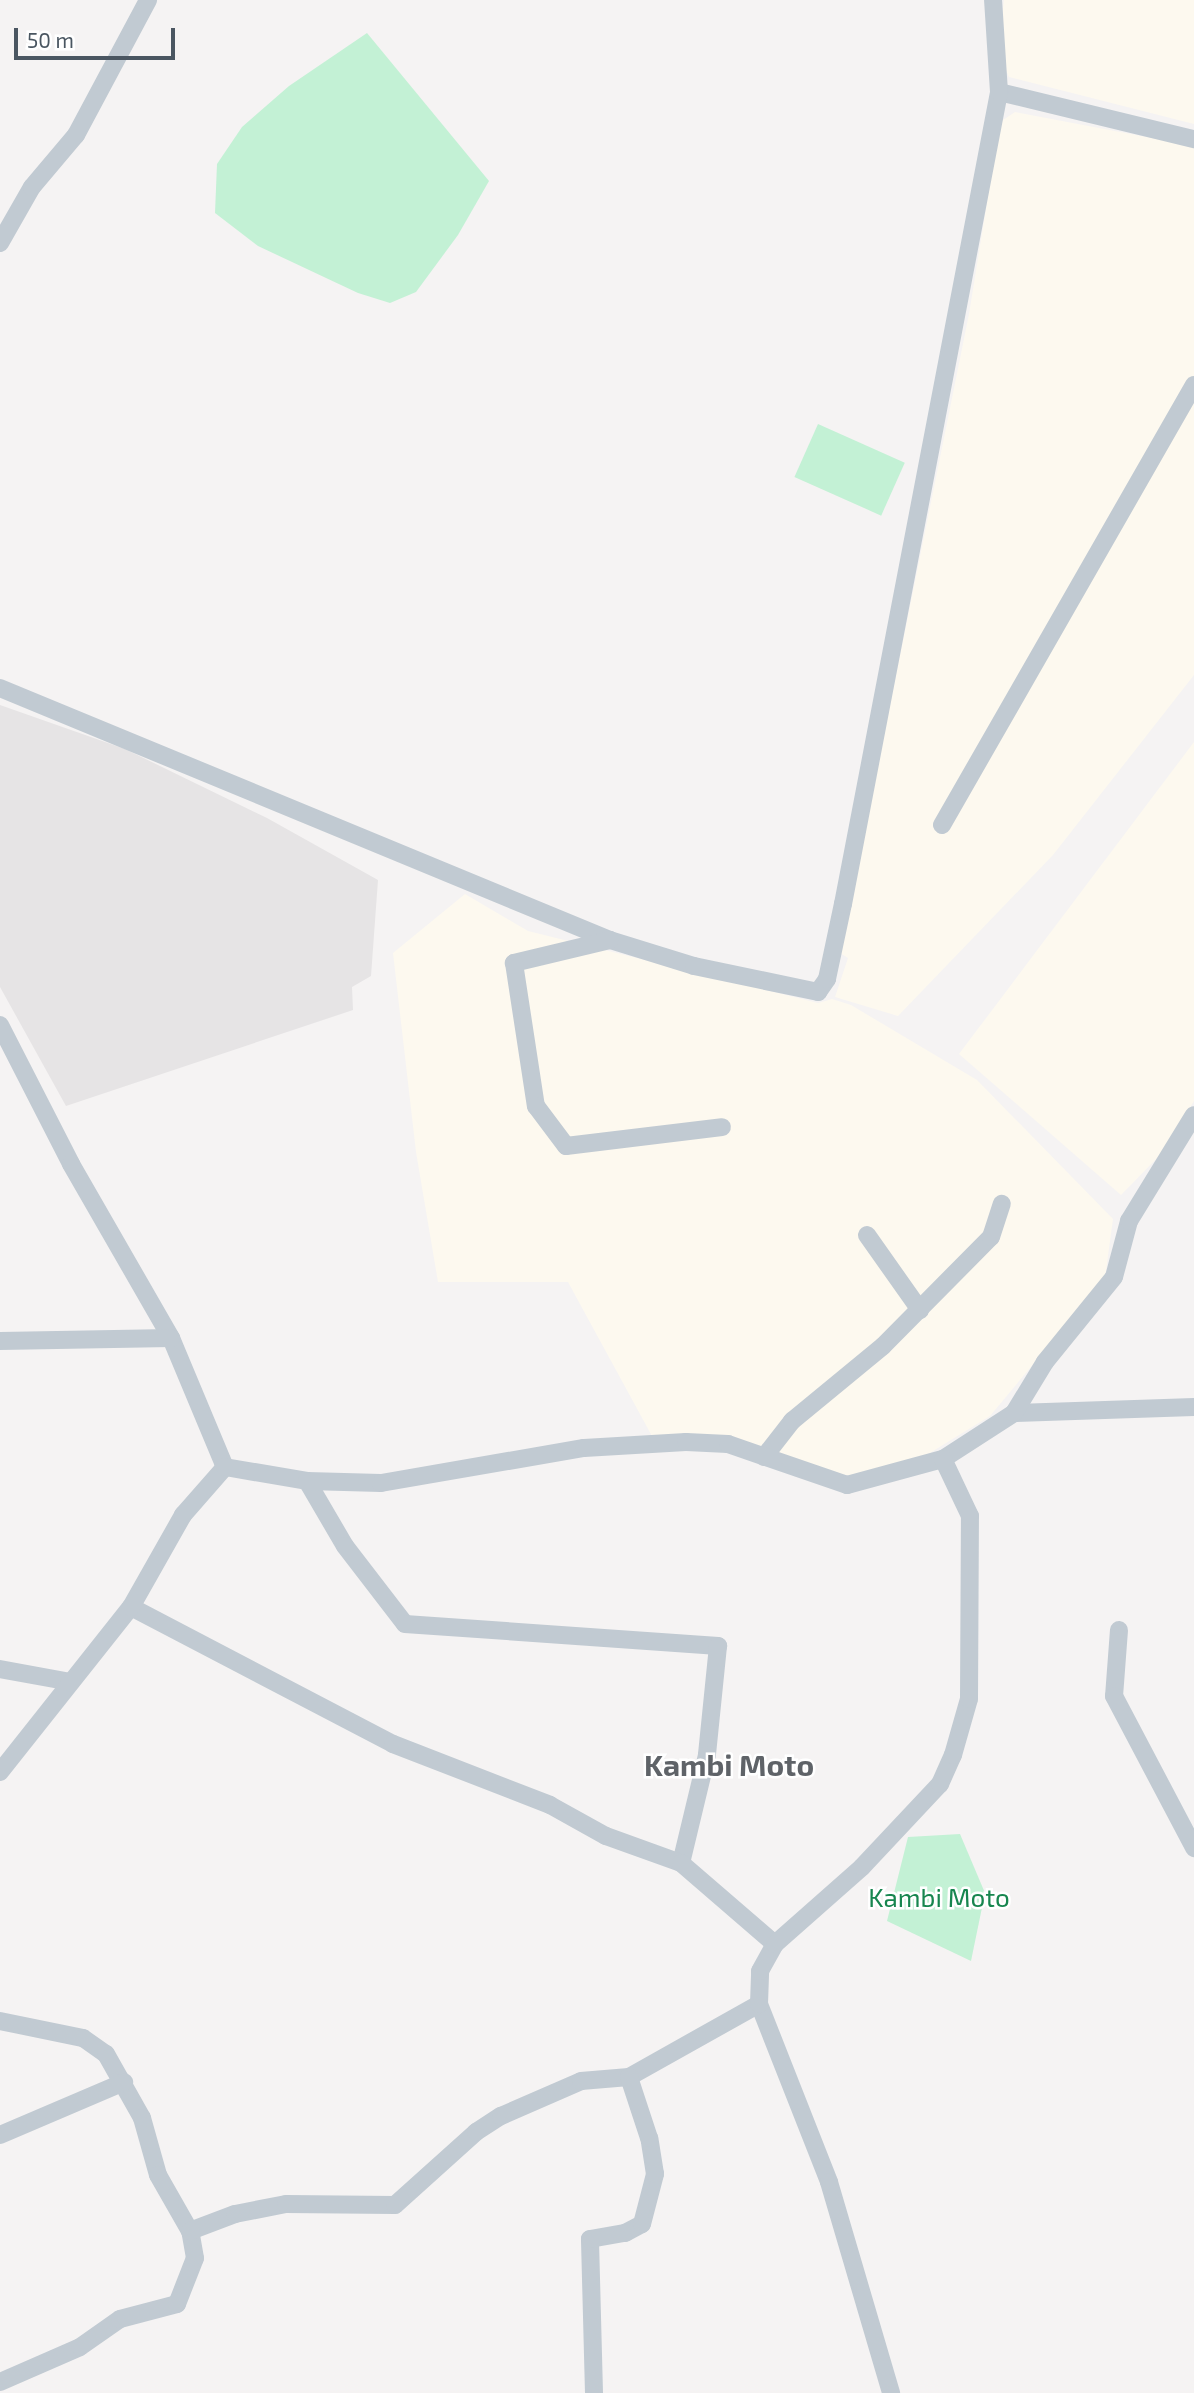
<!DOCTYPE html>
<style>
body{margin:0}
#map{position:relative;width:1194px;height:2393px;overflow:hidden;background:#f5f3f3;font-family:"Exo 2",sans-serif}
div>[style]{position:absolute}
.commercial>*{inset:0;background:#fdf9ef}
.education>*{inset:0;background:#e6e4e5}
.green>*{inset:0;background:#c3f1d5;transform-origin:0 0}
.street>*{height:18px;margin:-9px;padding:0 9px;transform-origin:9px;border-radius:9px;background:#c1cad2}
span{translate:-50% -50%;white-space:nowrap;text-align:center;line-height:1.15;-webkit-text-stroke:5px #fff;paint-order:stroke}
.park-label{font-size:26px;color:#17864f}
.quarter-label{font-size:30px;color:#5f6368;font-weight:700}
.scale{position:absolute;left:14px;top:28px;width:161px;height:32px;box-sizing:border-box;border:4px solid #4a5661;border-top:0;padding-left:9px;font-size:21px;line-height:24px;white-space:nowrap;color:#4a5661;-webkit-text-stroke:5px #fff;paint-order:stroke}
</style>
<div id="map">
<div class="commercial">
<div style="clip-path:polygon(1004px 0,1194px 0,1194px 124px,1009px 77px,1002px 61px,1000px 33px)"></div>
<div style="clip-path:polygon(1015px 112px,1194px 146px,1194px 675px,1053px 855px,898px 1016px,835px 997px,848px 958px,840px 953px,969px 314px,1000px 122px)"></div>
<div style="clip-path:polygon(1194px 742px,1194px 1101px,1162px 1153px,1121px 1195px,959px 1054px)"></div>
<div style="clip-path:polygon(465px 894px,528px 931px,818px 1003px,832px 999px,851px 1005px,977px 1080px,1113px 1219px,1105px 1278px,990px 1416px,925px 1456px,859px 1476px,821px 1473px,726px 1438px,653px 1438px,568px 1282px,438px 1282px,416px 1152px,393px 953px)"></div>
</div>
<div class="education">
<div style="clip-path:polygon(0 705px,125px 749px,267px 818px,378px 880px,371px 976px,352px 987px,353px 1010px,66px 1106px,0 987px)"></div>
</div>
<div class="green">
<div style="clip-path:polygon(367px 33px,489px 181px,458px 235px,416px 292px,390px 303px,358px 293px,258px 246px,215px 213px,217px 164px,242px 127px,289px 86px)"></div>
<div style="left:818px;top:424px;width:95px;height:58px;rotate:24deg"></div>
<div style="clip-path:polygon(960px 1834px,985px 1893px,971px 1961px,887px 1921px,908px 1837px)"></div>
</div>
<div class="street">
<div style="left:999px;top:92px;width:201px;rotate:13.6deg"></div>
<div style="left:0;top:243px;width:64px;rotate:-60.3deg"></div>
<div style="left:32px;top:187px;width:68px;rotate:-49.8deg"></div>
<div style="left:76px;top:135px;width:153px;rotate:-61.9deg"></div>
<div style="left:0;top:688px;width:660px;rotate:22.45deg"></div>
<div style="left:610px;top:940px;width:88px;rotate:17.2deg"></div>
<div style="left:694px;top:966px;width:127px;rotate:11.8deg"></div>
<div style="left:818px;top:992px;width:16px;rotate:-55deg"></div>
<div style="left:827px;top:979px;width:77px;rotate:-78deg"></div>
<div style="left:843px;top:904px;width:827px;rotate:-79.12deg"></div>
<div style="left:999px;top:92px;width:92px;rotate:-93.7deg"></div>
<div style="left:942px;top:825px;width:507px;rotate:-60.2deg"></div>
<div style="left:610px;top:940px;width:99px;rotate:166.5deg"></div>
<div style="left:514px;top:963px;width:145px;rotate:81.3deg"></div>
<div style="left:536px;top:1106px;width:50px;rotate:53.1deg"></div>
<div style="left:566px;top:1146px;width:157px;rotate:-6.9deg"></div>
<div style="left:0;top:1025px;width:156px;rotate:62.9deg"></div>
<div style="left:71px;top:1164px;width:201px;rotate:60.1deg"></div>
<div style="left:171px;top:1338px;width:140px;rotate:67.3deg"></div>
<div style="left:867px;top:1235px;width:92px;rotate:54.8deg"></div>
<div style="left:0;top:1341px;width:171px;rotate:-1deg"></div>
<div style="left:1014px;top:1413px;width:180px;rotate:-1.9deg"></div>
<div style="left:764px;top:1457px;width:46px;rotate:-52.1deg"></div>
<div style="left:792px;top:1421px;width:118px;rotate:-39.5deg"></div>
<div style="left:883px;top:1346px;width:153px;rotate:-45.3deg"></div>
<div style="left:991px;top:1237px;width:35px;rotate:-72deg"></div>
<div style="left:307px;top:1481px;width:75px;rotate:59.7deg"></div>
<div style="left:345px;top:1546px;width:98px;rotate:52.4deg"></div>
<div style="left:405px;top:1624px;width:314px;rotate:4deg"></div>
<div style="left:718px;top:1646px;width:110px;rotate:95.8deg"></div>
<div style="left:707px;top:1755px;width:111px;rotate:103.5deg"></div>
<div style="left:131px;top:1607px;width:296px;rotate:27.6deg"></div>
<div style="left:393px;top:1744px;width:168px;rotate:21.2deg"></div>
<div style="left:550px;top:1805px;width:64px;rotate:29deg"></div>
<div style="left:606px;top:1836px;width:80px;rotate:19.8deg"></div>
<div style="left:681px;top:1863px;width:124px;rotate:40.8deg"></div>
<div style="left:1119px;top:1630px;width:66px;rotate:94.3deg"></div>
<div style="left:1114px;top:1696px;width:172px;rotate:62.2deg"></div>
<div style="left:0;top:1669px;width:72px;rotate:10.4deg"></div>
<div style="left:0;top:1772px;width:211px;rotate:-51.6deg"></div>
<div style="left:131px;top:1607px;width:106px;rotate:-60.5deg"></div>
<div style="left:183px;top:1515px;width:64px;rotate:-48.8deg"></div>
<div style="left:225px;top:1467px;width:83px;rotate:9.7deg"></div>
<div style="left:307px;top:1481px;width:74px;rotate:1.5deg"></div>
<div style="left:381px;top:1483px;width:206px;rotate:-9.8deg"></div>
<div style="left:584px;top:1448px;width:102px;rotate:-3.4deg"></div>
<div style="left:686px;top:1442px;width:42px;rotate:2.7deg"></div>
<div style="left:728px;top:1444px;width:126px;rotate:19deg"></div>
<div style="left:847px;top:1485px;width:99px;rotate:-15.2deg"></div>
<div style="left:943px;top:1459px;width:85px;rotate:-32.9deg"></div>
<div style="left:1014px;top:1413px;width:60px;rotate:-58.7deg"></div>
<div style="left:1045px;top:1362px;width:109px;rotate:-50.9deg"></div>
<div style="left:1114px;top:1277px;width:58px;rotate:-75deg"></div>
<div style="left:1129px;top:1221px;width:124px;rotate:-58.5deg"></div>
<div style="left:759px;top:2004px;width:191px;rotate:68.5deg"></div>
<div style="left:829px;top:2182px;width:220px;rotate:73.6deg"></div>
<div style="left:0;top:2021px;width:85px;rotate:11.6deg"></div>
<div style="left:83px;top:2038px;width:28px;rotate:35deg"></div>
<div style="left:106px;top:2054px;width:73px;rotate:60.6deg"></div>
<div style="left:142px;top:2118px;width:59px;rotate:74.3deg"></div>
<div style="left:158px;top:2175px;width:64px;rotate:60.3deg"></div>
<div style="left:0;top:2135px;width:135px;rotate:-23.1deg"></div>
<div style="left:0;top:2382px;width:87px;rotate:-23.6deg"></div>
<div style="left:80px;top:2347px;width:49px;rotate:-35deg"></div>
<div style="left:120px;top:2319px;width:59px;rotate:-14.7deg"></div>
<div style="left:177px;top:2304px;width:49px;rotate:-68.6deg"></div>
<div style="left:195px;top:2258px;width:27px;rotate:-100deg"></div>
<div style="left:190px;top:2231px;width:48px;rotate:-20.7deg"></div>
<div style="left:235px;top:2214px;width:52px;rotate:-11.1deg"></div>
<div style="left:286px;top:2204px;width:109px;rotate:0.5deg"></div>
<div style="left:395px;top:2205px;width:109px;rotate:-42deg"></div>
<div style="left:476px;top:2132px;width:30px;rotate:-33deg"></div>
<div style="left:501px;top:2116px;width:87px;rotate:-23.6deg"></div>
<div style="left:581px;top:2081px;width:48px;rotate:-4.8deg"></div>
<div style="left:629px;top:2077px;width:149px;rotate:-29.3deg"></div>
<div style="left:759px;top:2004px;width:33px;rotate:-88deg"></div>
<div style="left:760px;top:1971px;width:31px;rotate:-61deg"></div>
<div style="left:775px;top:1944px;width:116px;rotate:-41.5deg"></div>
<div style="left:862px;top:1867px;width:114px;rotate:-46.8deg"></div>
<div style="left:940px;top:1784px;width:32px;rotate:-66deg"></div>
<div style="left:953px;top:1755px;width:58px;rotate:-74.1deg"></div>
<div style="left:969px;top:1699px;width:183px;rotate:-89.7deg"></div>
<div style="left:970px;top:1516px;width:63px;rotate:-115.3deg"></div>
<div style="left:594px;top:2393px;width:154px;rotate:-91.5deg"></div>
<div style="left:590px;top:2239px;width:36px;rotate:-10deg"></div>
<div style="left:625px;top:2233px;width:19px;rotate:-28deg"></div>
<div style="left:642px;top:2224px;width:52px;rotate:-75.4deg"></div>
<div style="left:655px;top:2174px;width:36px;rotate:-99deg"></div>
<div style="left:649px;top:2138px;width:64px;rotate:-108.2deg"></div>
</div>
<div class="park-label">
<span style="left:939px;top:1897px">Kambi Moto</span>
</div>
<div class="quarter-label">
<span style="left:729px;top:1764px">Kambi Moto</span>
</div>
<div class="scale">50 m</div>
</div>
